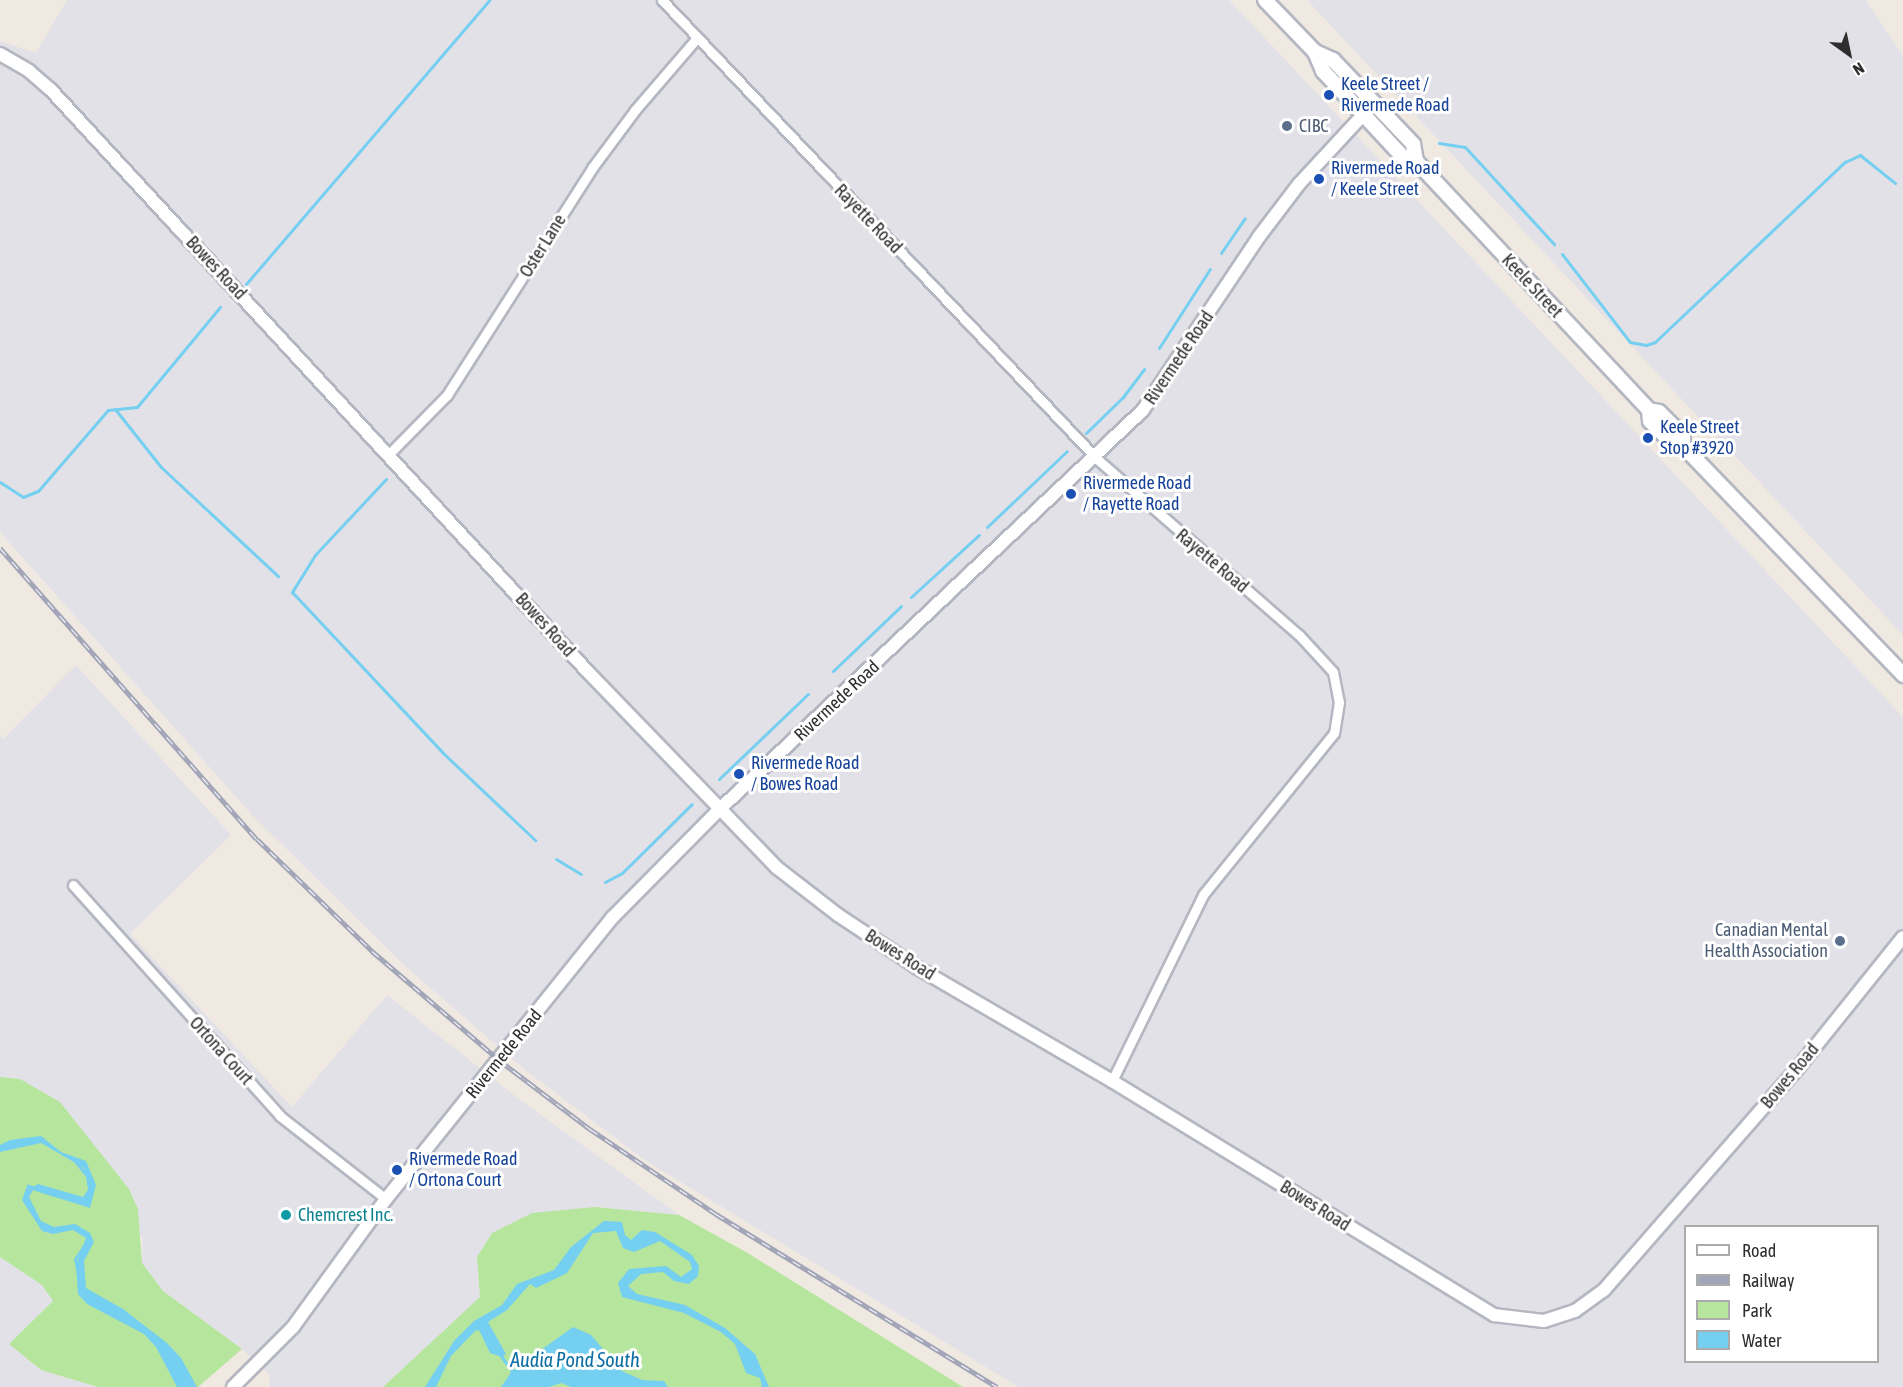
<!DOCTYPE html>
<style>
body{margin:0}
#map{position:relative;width:1903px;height:1387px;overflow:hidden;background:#efe9e1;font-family:"Asap Condensed",sans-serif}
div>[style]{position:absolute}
.industrial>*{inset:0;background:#e3e1e8}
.green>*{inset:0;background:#b6e59e}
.water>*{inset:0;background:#75cff0}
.stream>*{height:3px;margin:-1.5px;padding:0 1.5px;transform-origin:1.5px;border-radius:1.5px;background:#75cff0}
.roads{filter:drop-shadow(2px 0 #b4b7c1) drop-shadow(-2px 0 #b4b7c1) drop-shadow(0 2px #b4b7c1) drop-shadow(0 -2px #b4b7c1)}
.minor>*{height:9px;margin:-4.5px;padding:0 4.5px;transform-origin:4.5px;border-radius:4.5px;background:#fff}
.tertiary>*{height:12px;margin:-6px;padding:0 6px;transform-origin:6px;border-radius:6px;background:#fff}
.secondary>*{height:14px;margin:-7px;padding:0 7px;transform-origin:7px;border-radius:7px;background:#fff}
.rail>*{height:5px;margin-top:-2.5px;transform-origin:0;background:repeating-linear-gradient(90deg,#fff 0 9px,#a3a6b8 0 18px);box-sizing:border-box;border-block:2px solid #a3a6b8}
.dots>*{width:16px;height:16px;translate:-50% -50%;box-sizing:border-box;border:3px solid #fff;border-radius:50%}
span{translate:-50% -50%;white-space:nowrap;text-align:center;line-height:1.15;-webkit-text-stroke:6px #fff;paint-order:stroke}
.transit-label{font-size:18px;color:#164399}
.left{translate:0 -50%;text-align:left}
.service-label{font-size:18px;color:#4e5e75}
.right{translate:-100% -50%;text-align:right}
.street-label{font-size:18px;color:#2e2e2e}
.culture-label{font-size:18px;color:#0d838f}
.water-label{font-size:20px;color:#0d6fa3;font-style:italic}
.legend{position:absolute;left:1684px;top:1225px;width:195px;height:138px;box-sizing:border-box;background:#fff;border:2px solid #ababab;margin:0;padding:8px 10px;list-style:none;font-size:18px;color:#2e2e2e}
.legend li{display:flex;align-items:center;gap:12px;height:30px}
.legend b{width:30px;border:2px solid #ababab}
.north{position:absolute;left:1819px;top:24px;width:60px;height:60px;-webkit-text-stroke:4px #fff;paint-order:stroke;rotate:147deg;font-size:16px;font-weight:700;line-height:24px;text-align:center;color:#2e2e2e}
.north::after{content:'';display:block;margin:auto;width:21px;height:27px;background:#2e2e2e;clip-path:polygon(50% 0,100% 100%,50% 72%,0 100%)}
</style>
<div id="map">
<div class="industrial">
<div style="clip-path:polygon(evenodd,67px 0,1229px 0,1903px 717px,1903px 1387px,1019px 1387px,646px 1161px,524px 1069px,405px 966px,253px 816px,0 532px,0 41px,36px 53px,67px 0,1686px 1226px,1878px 1226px,1878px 1362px,1686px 1362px,1686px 1226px)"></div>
<div style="clip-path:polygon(1307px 0,1866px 0,1903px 56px,1903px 635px)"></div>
<div style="clip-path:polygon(76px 665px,231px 835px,130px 934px,292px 1107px,387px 995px,519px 1099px,679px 1215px,595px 1207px,477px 1257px,480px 1297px,383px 1387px,270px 1387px,269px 1374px,242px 1349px,163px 1291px,142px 1263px,143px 1239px,20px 1079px,0 1077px,0 736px,3px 739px)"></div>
<div style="clip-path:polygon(0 1257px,42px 1285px,53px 1301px,9px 1344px,41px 1370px,98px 1387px,0 1387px)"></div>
</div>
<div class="green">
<div style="clip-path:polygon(0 1077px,20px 1079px,60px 1102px,129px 1189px,138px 1209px,142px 1263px,163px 1291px,242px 1349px,198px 1387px,98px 1387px,41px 1370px,9px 1344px,53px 1301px,42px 1285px,0 1257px)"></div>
<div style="clip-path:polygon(595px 1207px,679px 1215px,746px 1252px,963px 1387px,383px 1387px,480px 1297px,477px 1257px,492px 1233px,532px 1213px)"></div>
</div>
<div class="water">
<div style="clip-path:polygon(41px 1136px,61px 1152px,86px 1161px,96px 1185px,90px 1208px,33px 1190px,29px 1197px,41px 1221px,54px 1227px,75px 1224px,90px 1233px,94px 1242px,84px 1261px,86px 1288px,123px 1309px,167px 1343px,181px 1358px,197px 1387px,177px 1387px,156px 1347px,144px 1334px,87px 1304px,78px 1294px,76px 1265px,86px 1238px,73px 1230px,53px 1234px,42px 1231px,22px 1200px,25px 1192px,38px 1184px,83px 1197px,89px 1188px,84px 1168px,41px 1143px,0 1152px,0 1145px,10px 1140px)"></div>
<div style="clip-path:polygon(604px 1221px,622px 1222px,625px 1235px,631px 1240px,642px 1230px,655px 1232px,692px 1255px,699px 1266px,698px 1276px,689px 1284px,674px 1281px,663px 1272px,641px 1274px,628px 1286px,637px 1294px,685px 1305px,725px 1328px,755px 1354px,769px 1387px,762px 1387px,760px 1378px,746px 1373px,735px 1344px,721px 1332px,684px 1313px,622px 1297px,618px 1283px,629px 1269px,666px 1266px,681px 1277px,692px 1269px,690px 1262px,660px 1241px,634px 1252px,623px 1248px,616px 1231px,593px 1233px,567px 1273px,536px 1288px,530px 1284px,507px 1310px,488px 1322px,506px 1354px,502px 1357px,490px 1353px,479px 1330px,475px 1331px,451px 1356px,436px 1387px,425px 1387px,454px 1341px,474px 1321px,502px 1305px,517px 1284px,554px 1270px,571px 1247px)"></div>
<div style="clip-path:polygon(573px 1327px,591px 1335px,622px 1371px,642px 1380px,664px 1381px,668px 1387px,571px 1387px,561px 1383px,549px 1387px,501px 1387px,512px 1371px)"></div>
</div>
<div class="stream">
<div style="left:1439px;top:143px;width:26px;rotate:9deg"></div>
<div style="left:1465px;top:147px;width:132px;rotate:47.5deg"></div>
<div style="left:1221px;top:253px;width:42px;rotate:-55.6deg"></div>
<div style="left:1562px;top:254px;width:111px;rotate:52.3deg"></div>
<div style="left:1630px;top:342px;width:16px;rotate:11deg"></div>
<div style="left:1646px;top:345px;width:9px;rotate:-18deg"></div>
<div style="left:1655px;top:342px;width:262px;rotate:-43.5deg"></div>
<div style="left:1845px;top:162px;width:17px;rotate:-25deg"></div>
<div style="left:1860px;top:155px;width:45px;rotate:38.7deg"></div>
<div style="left:246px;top:284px;width:374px;rotate:-49.4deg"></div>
<div style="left:1159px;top:348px;width:94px;rotate:-57.2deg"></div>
<div style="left:115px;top:409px;width:74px;rotate:51.6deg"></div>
<div style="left:161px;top:467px;width:160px;rotate:43deg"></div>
<div style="left:1086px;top:433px;width:52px;rotate:-44.2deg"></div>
<div style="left:1123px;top:397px;width:35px;rotate:-53deg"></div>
<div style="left:386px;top:479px;width:104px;rotate:133.1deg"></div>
<div style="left:315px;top:555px;width:44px;rotate:121.9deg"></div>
<div style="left:292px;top:592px;width:221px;rotate:46.8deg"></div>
<div style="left:443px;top:753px;width:127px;rotate:43.4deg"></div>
<div style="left:0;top:482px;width:27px;rotate:33deg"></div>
<div style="left:23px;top:497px;width:16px;rotate:-22deg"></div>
<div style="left:38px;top:491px;width:107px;rotate:-49.2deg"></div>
<div style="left:108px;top:410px;width:29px;rotate:-6deg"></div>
<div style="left:137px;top:407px;width:130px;rotate:-50.3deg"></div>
<div style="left:987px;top:527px;width:110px;rotate:-43.5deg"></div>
<div style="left:911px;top:597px;width:92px;rotate:-42.4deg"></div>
<div style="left:833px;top:671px;width:94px;rotate:-43.7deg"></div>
<div style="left:719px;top:779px;width:123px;rotate:-43.7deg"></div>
<div style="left:556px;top:859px;width:29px;rotate:31deg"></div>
<div style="left:605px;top:882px;width:19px;rotate:-28deg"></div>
<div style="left:622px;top:873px;width:98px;rotate:-44.6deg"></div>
<div style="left:76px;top:1162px;width:18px;rotate:52deg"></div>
<div style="left:87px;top:1176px;width:12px;rotate:81deg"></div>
<div style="left:39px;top:1190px;width:20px;rotate:18deg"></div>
<div style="left:25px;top:1194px;width:9px;rotate:-69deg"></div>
<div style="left:28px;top:1186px;width:4px;rotate:14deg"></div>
<div style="left:79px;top:1279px;width:20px;rotate:-101deg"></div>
<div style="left:75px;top:1259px;width:23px;rotate:-56deg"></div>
<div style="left:501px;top:1356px;width:19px;rotate:54deg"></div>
</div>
<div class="roads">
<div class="minor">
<div style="left:662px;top:0;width:631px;rotate:46.54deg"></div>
<div style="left:1096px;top:458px;width:269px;rotate:41.1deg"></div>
<div style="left:1299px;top:635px;width:50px;rotate:47.4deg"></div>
<div style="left:1333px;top:672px;width:31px;rotate:79deg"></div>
<div style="left:1339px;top:702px;width:31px;rotate:99deg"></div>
<div style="left:1334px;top:733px;width:208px;rotate:129deg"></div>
<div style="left:1203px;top:895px;width:207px;rotate:116.1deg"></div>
<div style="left:389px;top:454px;width:83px;rotate:-45.5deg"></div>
<div style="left:447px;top:395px;width:269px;rotate:-57.4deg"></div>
<div style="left:592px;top:168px;width:72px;rotate:-53.4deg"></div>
<div style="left:635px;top:110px;width:95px;rotate:-49.3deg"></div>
<div style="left:73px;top:885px;width:310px;rotate:48.1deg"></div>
<div style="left:280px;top:1116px;width:135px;rotate:38.1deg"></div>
</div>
<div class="tertiary">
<div style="left:0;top:54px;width:34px;rotate:30deg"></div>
<div style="left:29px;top:71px;width:28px;rotate:41deg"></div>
<div style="left:50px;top:89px;width:792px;rotate:47.3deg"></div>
<div style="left:587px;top:671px;width:272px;rotate:46deg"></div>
<div style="left:776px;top:867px;width:78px;rotate:37.7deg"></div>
<div style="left:838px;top:915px;width:96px;rotate:33.5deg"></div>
<div style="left:918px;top:968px;width:225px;rotate:30.2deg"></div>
<div style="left:1112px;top:1081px;width:448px;rotate:31.5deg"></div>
<div style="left:1494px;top:1315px;width:50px;rotate:6.8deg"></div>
<div style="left:1544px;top:1321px;width:33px;rotate:-18deg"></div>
<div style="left:1575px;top:1311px;width:36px;rotate:-36deg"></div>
<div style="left:1604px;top:1290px;width:293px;rotate:-48.9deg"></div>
<div style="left:1797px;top:1069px;width:169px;rotate:-51.2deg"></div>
<div style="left:233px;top:1387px;width:85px;rotate:-45deg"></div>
<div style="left:293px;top:1327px;width:158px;rotate:-54deg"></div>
<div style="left:386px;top:1199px;width:361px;rotate:-51.2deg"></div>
<div style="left:612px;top:918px;width:155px;rotate:-45.3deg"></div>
<div style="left:721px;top:808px;width:580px;rotate:-43.32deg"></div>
<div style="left:1143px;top:410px;width:207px;rotate:-56.2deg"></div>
<div style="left:1258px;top:238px;width:68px;rotate:-52.8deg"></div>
<div style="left:1299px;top:184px;width:110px;rotate:-47.2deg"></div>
</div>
<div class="secondary">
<div style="left:1265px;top:0;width:72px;rotate:46.1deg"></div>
<div style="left:1315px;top:52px;width:20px;rotate:24deg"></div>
<div style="left:1333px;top:60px;width:59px;rotate:46.4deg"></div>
<div style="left:1374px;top:103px;width:57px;rotate:46.4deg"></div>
<div style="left:1413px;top:144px;width:17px;rotate:80deg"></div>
<div style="left:1315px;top:52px;width:21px;rotate:67deg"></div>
<div style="left:1323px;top:71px;width:116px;rotate:47.1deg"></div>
<div style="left:1402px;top:156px;width:15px;rotate:20deg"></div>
<div style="left:1416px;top:161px;width:341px;rotate:46.9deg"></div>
<div style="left:1649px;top:410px;width:11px;rotate:85deg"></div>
<div style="left:1650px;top:421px;width:33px;rotate:45deg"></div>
<div style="left:1673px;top:444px;width:10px;rotate:11deg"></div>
<div style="left:1683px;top:446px;width:318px;rotate:46.1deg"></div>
<div style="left:1649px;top:410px;width:10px;rotate:11deg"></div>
<div style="left:1659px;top:412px;width:34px;rotate:45deg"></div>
<div style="left:1683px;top:436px;width:10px;rotate:90deg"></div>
</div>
</div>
<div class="rail">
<div style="left:0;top:548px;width:388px;rotate:48.6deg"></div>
<div style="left:257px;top:839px;width:161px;rotate:44.2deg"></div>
<div style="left:372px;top:951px;width:167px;rotate:40.6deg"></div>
<div style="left:499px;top:1060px;width:114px;rotate:37.2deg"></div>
<div style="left:590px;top:1129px;width:152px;rotate:34deg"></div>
<div style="left:716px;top:1214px;width:330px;rotate:31.6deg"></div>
</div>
<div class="dots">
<div style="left:1329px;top:95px;background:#1a4fb4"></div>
<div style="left:1287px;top:126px;background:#5c6f8a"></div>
<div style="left:1319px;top:179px;background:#1a4fb4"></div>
<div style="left:1648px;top:438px;background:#1a4fb4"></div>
<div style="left:1071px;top:494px;background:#1a4fb4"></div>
<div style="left:739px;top:774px;background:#1a4fb4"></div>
<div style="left:1840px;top:941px;background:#5c6f8a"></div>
<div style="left:397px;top:1170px;background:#1a4fb4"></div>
<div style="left:286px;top:1215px;background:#0f9aa8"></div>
</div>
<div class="transit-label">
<span class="left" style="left:1341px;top:95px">Keele Street /<br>Rivermede Road</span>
<span class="left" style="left:1331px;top:179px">Rivermede Road<br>/ Keele Street</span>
<span class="left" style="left:1660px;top:438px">Keele Street<br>Stop #3920</span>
<span class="left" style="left:1083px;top:494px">Rivermede Road<br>/ Rayette Road</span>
<span class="left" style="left:751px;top:774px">Rivermede Road<br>/ Bowes Road</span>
<span class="left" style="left:409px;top:1170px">Rivermede Road<br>/ Ortona Court</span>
</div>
<div class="service-label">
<span class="left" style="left:1299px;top:126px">CIBC</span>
<span class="right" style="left:1828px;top:941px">Canadian Mental<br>Health Association</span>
</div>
<div class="street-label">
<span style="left:868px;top:219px;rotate:46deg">Rayette Road</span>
<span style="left:543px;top:246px;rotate:-58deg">Oster Lane</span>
<span style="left:216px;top:268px;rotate:47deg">Bowes Road</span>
<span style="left:1532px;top:286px;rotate:47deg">Keele Street</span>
<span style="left:1179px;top:358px;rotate:-56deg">Rivermede Road</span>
<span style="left:1212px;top:561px;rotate:40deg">Rayette Road</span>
<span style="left:545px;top:625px;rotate:48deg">Bowes Road</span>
<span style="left:837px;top:701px;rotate:-43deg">Rivermede Road</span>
<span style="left:900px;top:955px;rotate:32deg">Bowes Road</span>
<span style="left:221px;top:1051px;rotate:48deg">Ortona Court</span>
<span style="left:504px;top:1054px;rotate:-51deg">Rivermede Road</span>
<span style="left:1790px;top:1076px;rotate:-50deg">Bowes Road</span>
<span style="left:1315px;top:1206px;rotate:32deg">Bowes Road</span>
</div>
<div class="culture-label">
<span class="left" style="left:298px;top:1215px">Chemcrest Inc.</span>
</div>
<div class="water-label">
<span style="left:575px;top:1359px">Audia Pond South</span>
</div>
<ul class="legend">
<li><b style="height:8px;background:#fff"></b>Road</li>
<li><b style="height:8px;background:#a3a6b8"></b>Railway</li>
<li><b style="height:16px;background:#b6e59e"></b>Park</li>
<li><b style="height:16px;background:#75cff0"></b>Water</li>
</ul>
<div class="north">N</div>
</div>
